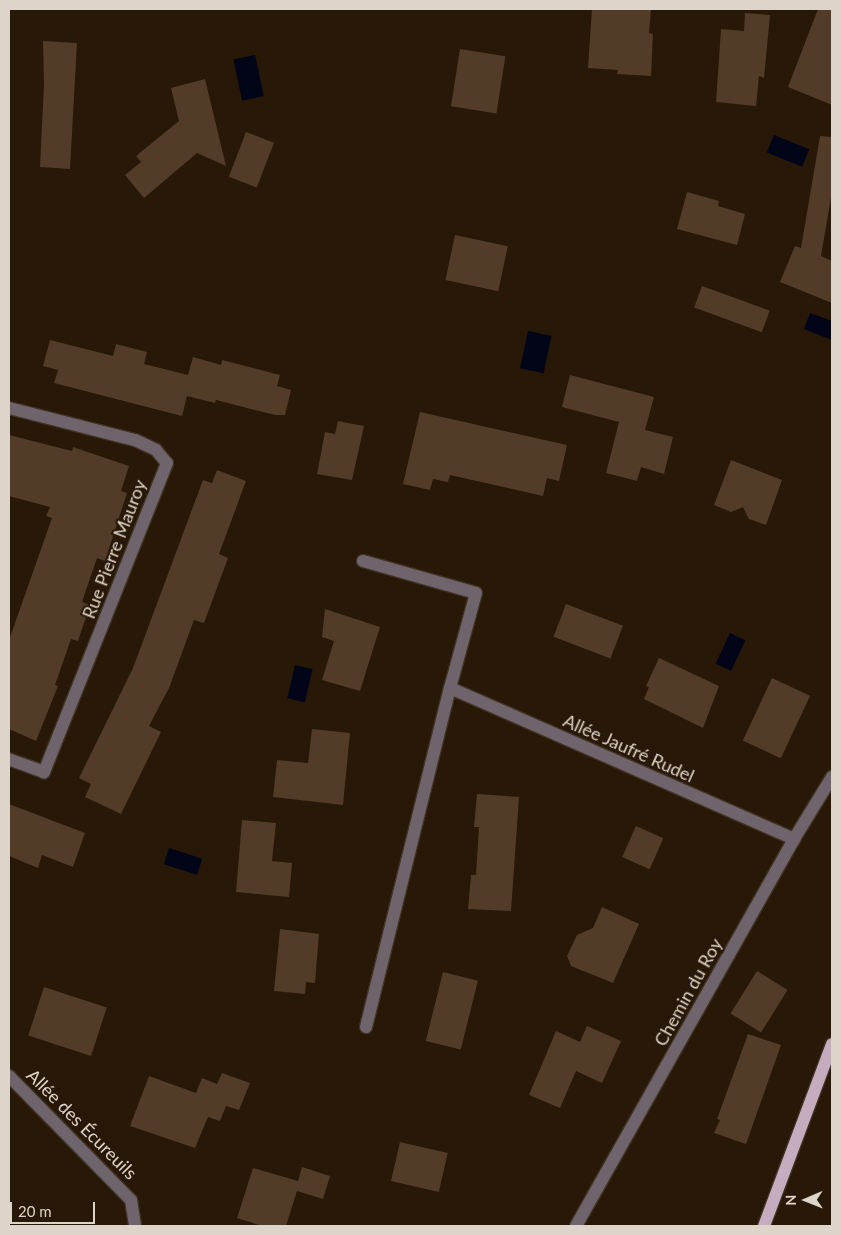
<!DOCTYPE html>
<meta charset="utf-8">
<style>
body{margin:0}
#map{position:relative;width:841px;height:1235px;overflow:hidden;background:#271807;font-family:Lato,sans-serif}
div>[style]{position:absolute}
.water>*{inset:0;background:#010517;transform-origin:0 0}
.building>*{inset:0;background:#523c28;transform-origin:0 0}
.roads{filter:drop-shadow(1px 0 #413222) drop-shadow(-1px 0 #413222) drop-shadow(0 1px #413222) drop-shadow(0 -1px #413222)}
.minor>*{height:12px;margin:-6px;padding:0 6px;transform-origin:6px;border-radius:6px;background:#6f636c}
.major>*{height:12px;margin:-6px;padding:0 6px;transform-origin:6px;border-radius:6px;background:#c5adbf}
span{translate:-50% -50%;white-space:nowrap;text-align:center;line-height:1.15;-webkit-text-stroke:4px #271807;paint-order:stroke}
.street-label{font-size:18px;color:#dfd4ca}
.frame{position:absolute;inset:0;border:10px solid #dfd4ca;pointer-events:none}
.north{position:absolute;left:781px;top:1175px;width:50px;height:50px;-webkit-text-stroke:4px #271807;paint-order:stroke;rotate:269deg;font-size:14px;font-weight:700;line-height:20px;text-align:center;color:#dfd4ca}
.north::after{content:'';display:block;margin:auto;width:18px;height:22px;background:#dfd4ca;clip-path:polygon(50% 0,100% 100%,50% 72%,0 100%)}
.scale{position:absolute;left:10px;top:1202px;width:85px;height:22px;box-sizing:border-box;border:2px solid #dfd4ca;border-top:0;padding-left:6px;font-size:15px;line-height:18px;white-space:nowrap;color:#dfd4ca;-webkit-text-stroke:4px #271807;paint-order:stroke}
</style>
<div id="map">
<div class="water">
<div style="left:255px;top:55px;width:42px;height:22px;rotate:78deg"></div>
<div style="left:774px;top:135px;width:38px;height:19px;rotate:22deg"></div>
<div style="clip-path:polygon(810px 313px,832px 321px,832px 340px,804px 329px)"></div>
<div style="left:528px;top:331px;width:24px;height:38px;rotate:12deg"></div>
<div style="left:730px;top:633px;width:17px;height:34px;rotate:25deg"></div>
<div style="left:295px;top:665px;width:18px;height:34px;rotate:13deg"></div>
<div style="left:169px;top:848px;width:35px;height:17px;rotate:18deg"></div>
</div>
<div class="building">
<div style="clip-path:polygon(592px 9px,651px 9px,649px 33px,653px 34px,651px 76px,617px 74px,618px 70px,588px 68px)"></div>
<div style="clip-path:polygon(818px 9px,832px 9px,832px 105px,788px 87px)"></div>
<div style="clip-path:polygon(745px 13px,770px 15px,764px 78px,759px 76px,756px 106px,716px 102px,721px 29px,744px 31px)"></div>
<div style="clip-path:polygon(43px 41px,77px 43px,70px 169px,40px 167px,44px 84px)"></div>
<div style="left:460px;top:49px;width:46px;height:58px;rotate:9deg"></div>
<div style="clip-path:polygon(205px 79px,226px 166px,197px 153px,144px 198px,125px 175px,141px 162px,136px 156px,179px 121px,171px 88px)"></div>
<div style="left:246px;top:132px;width:30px;height:48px;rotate:21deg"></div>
<div style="clip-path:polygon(820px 136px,832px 137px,832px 192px,821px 256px,832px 261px,832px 303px,780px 282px,795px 246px,801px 248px)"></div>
<div style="clip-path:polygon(687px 192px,719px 201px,718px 206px,745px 214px,737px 245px,677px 229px)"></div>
<div style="left:455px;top:235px;width:54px;height:46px;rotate:12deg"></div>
<div style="left:702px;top:286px;width:72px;height:23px;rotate:20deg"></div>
<div style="clip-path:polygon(50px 340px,113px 356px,116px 344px,147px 352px,144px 364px,188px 375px,193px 357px,221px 365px,222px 360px,280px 375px,277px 386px,291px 390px,285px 415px,275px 415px,216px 400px,215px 403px,187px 396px,182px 416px,54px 383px,58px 370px,43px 366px)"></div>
<div style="clip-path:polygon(570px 375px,654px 397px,645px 430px,673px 437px,664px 474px,641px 467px,637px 481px,606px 473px,619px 422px,562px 407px)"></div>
<div style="clip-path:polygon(420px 412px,567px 445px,559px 481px,547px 478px,543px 496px,450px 475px,448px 482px,433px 479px,430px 490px,403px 484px)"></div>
<div style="clip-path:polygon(338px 421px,364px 426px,352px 480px,317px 474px,325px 432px,335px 434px)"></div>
<div style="clip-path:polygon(9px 435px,72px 451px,73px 447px,129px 466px,121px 491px,127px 493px,105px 561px,97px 558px,82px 602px,90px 605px,78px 641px,71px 639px,55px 685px,58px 686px,36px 741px,9px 729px,9px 640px,52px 518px,46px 516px,50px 507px,9px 496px)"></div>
<div style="clip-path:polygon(731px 460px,782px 480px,766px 525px,749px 519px,743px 507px,731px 512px,714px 505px)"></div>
<div style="clip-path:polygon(217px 470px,246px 481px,219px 554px,228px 558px,204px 623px,194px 620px,169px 688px,149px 726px,161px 732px,121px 814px,85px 797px,91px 784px,79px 778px,133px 668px,203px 480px,212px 483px)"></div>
<div style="left:566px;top:604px;width:61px;height:35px;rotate:21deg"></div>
<div style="clip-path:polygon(325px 609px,380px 627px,360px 691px,322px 680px,334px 641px,322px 637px)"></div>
<div style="clip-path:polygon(659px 658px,719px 686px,703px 728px,644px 699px,649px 687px,646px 686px)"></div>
<div style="left:772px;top:678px;width:42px;height:69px;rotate:25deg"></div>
<div style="clip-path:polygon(312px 729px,350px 733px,343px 805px,273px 797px,277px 760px,308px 763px)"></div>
<div style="clip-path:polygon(477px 794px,519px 797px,511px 911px,468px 909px,471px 875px,476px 875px,479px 827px,474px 827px)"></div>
<div style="clip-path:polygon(9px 804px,85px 833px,73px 867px,42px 855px,38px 868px,9px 856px)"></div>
<div style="clip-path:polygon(242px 820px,276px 823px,272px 861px,292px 863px,289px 897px,236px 892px)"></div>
<div style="left:636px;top:826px;width:30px;height:34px;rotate:24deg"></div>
<div style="clip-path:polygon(602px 907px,639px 924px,613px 983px,571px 966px,567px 956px,577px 935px,593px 928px)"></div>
<div style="clip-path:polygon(280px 929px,319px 934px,315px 983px,306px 982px,305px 994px,274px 991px)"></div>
<div style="left:757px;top:971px;width:36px;height:50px;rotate:32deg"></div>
<div style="left:443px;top:972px;width:36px;height:71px;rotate:14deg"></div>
<div style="left:44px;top:987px;width:66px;height:51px;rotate:18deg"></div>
<div style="clip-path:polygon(587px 1026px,621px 1041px,602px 1083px,576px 1071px,560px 1108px,529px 1095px,556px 1031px,580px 1042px)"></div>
<div style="clip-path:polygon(748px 1034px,781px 1045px,746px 1144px,714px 1133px,720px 1120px,717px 1119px)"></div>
<div style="clip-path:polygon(222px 1073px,250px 1083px,239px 1110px,226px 1106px,220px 1121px,208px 1117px,195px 1148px,130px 1126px,149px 1076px,196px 1093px,202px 1078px,217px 1084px)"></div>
<div style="left:400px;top:1142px;width:49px;height:40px;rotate:13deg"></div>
<div style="clip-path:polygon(302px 1167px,330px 1176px,323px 1199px,297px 1191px,286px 1226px,262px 1226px,237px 1218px,253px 1168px,298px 1181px)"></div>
</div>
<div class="roads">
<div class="minor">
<div style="left:9px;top:408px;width:130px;rotate:14.3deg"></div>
<div style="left:135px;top:440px;width:23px;rotate:25deg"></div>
<div style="left:156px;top:450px;width:17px;rotate:50deg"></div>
<div style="left:167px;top:463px;width:333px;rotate:111.7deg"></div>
<div style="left:44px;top:772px;width:37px;rotate:-160deg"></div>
<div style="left:363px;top:561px;width:117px;rotate:15.8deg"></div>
<div style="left:476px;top:593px;width:98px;rotate:105.3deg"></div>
<div style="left:366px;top:1027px;width:349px;rotate:-76.1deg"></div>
<div style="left:450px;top:688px;width:376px;rotate:23.7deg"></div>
<div style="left:9px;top:1076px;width:174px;rotate:45.5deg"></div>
<div style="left:131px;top:1200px;width:26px;rotate:81deg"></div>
<div style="left:576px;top:1226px;width:444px;rotate:-60.6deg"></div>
<div style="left:794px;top:839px;width:73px;rotate:-58.5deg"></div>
</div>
<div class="major">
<div style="left:764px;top:1226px;width:194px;rotate:-69.5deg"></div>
</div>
</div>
<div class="street-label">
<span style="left:114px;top:549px;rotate:-69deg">Rue Pierre Mauroy</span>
<span style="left:629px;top:748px;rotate:24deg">Allée Jaufré Rudel</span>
<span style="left:688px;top:992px;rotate:-61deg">Chemin du Roy</span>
<span style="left:82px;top:1124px;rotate:45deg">Allée des Écureuils</span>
</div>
<div class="frame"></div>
<div class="north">N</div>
<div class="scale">20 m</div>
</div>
